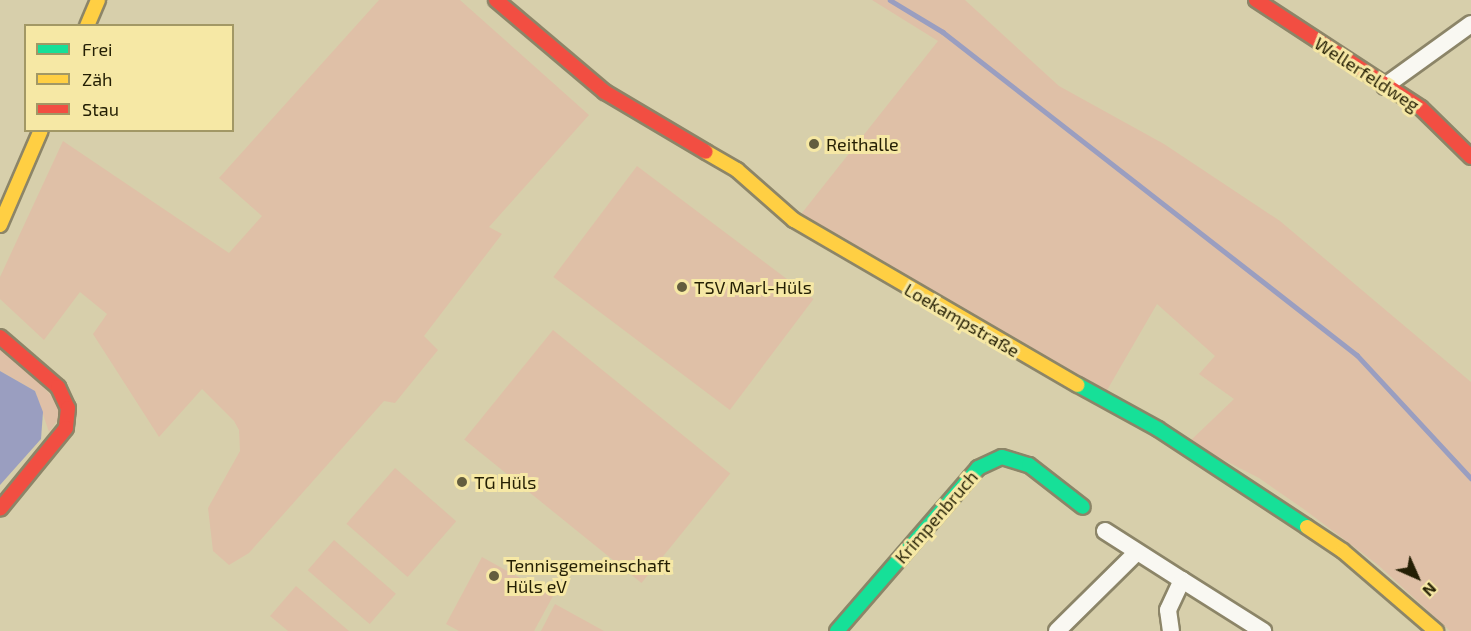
<!DOCTYPE html>
<meta charset="utf-8">
<style>
body{margin:0}
#map{position:relative;width:1471px;height:631px;overflow:hidden;background:#d7cfab;font-family:"Exo 2",sans-serif}
div>[style]{position:absolute}
.green>*{inset:0;background:#dfc0a7;transform-origin:0 0}
.water>*{inset:0;background:#9a9ec0}
.stream>*{height:4.5px;margin:-2.25px;padding:0 2.25px;transform-origin:2.25px;border-radius:2.25px;background:#9a9ec0}
.roads{filter:drop-shadow(2px 0 #8c8568) drop-shadow(-2px 0 #8c8568) drop-shadow(0 2px #8c8568) drop-shadow(0 -2px #8c8568)}
.street>*{height:16px;margin:-8px;padding:0 8px;transform-origin:8px;border-radius:8px;background:#f9f8f2}
.fast>*{height:14px;margin:-7px;padding:0 7px;transform-origin:7px;border-radius:7px;background:#16e098}
.slow>*{height:14px;margin:-7px;padding:0 7px;transform-origin:7px;border-radius:7px;background:#ffcf43}
.jam>*{height:14px;margin:-7px;padding:0 7px;transform-origin:7px;border-radius:7px;background:#f24e42}
.dots>*{width:16px;height:16px;translate:-50% -50%;box-sizing:border-box;border:3px solid #f6e8a5;border-radius:50%}
span{translate:-50% -50%;white-space:nowrap;text-align:center;line-height:1.15;-webkit-text-stroke:6px #f6e8a5;paint-order:stroke}
.street-label{font-size:18px;color:#241f04}
.poi-label{font-size:18px;color:#241f04}
.left{translate:0 -50%;text-align:left}
.legend{position:absolute;left:24px;top:24px;width:210px;height:108px;box-sizing:border-box;background:#f6e8a5;border:2px solid #a29865;margin:0;padding:8px 10px;list-style:none;font-size:18px;color:#241f04}
.legend li{display:flex;align-items:center;gap:12px;height:30px}
.legend b{width:30px;border:2px solid #a29865}
.north{position:absolute;left:1387px;top:547px;width:60px;height:60px;-webkit-text-stroke:4px #f6e8a5;paint-order:stroke;rotate:135deg;font-size:16px;font-weight:700;line-height:24px;text-align:center;color:#241f04}
.north::after{content:'';display:block;margin:auto;width:21px;height:27px;background:#241f04;clip-path:polygon(50% 0,100% 100%,50% 72%,0 100%)}
</style>
<div id="map">
<div class="green">
<div style="clip-path:polygon(379px 0,460px 0,589px 115px,489px 227px,502px 234px,424px 336px,438px 350px,395px 403px,384px 401px,249px 553px,229px 565px,213px 551px,208px 508px,240px 451px,239px 430px,234px 421px,202px 389px,159px 437px,93px 334px,107px 314px,80px 292px,44px 340px,0 299px,0 277px,63px 141px,229px 253px,262px 216px,219px 178px)"></div>
<div style="clip-path:polygon(872px 0,965px 0,1059px 86px,1164px 144px,1280px 221px,1471px 382px,1471px 631px,1450px 631px,1378px 565px,1305px 510px,1259px 478px,1189px 442px,1234px 399px,1199px 374px,1215px 356px,1157px 304px,1106px 392px,798px 218px,938px 41px)"></div>
<div style="left:637px;top:166px;width:221px;height:139px;rotate:37deg"></div>
<div style="left:553px;top:330px;width:228px;height:141px;rotate:39deg"></div>
<div style="clip-path:polygon(0 345px,55px 399px,59px 407px,57px 421px,49px 432px,35px 391px,0 371px)"></div>
<div style="left:395px;top:468px;width:81px;height:74px;rotate:41deg"></div>
<div style="left:334px;top:540px;width:82px;height:40px;rotate:41deg"></div>
<div style="clip-path:polygon(482px 557px,553px 596px,534px 631px,459px 631px,446px 624px)"></div>
<div style="clip-path:polygon(296px 586px,349px 631px,288px 631px,270px 616px)"></div>
<div style="clip-path:polygon(555px 604px,604px 631px,541px 631px)"></div>
</div>
<div class="water">
<div style="clip-path:polygon(0 371px,35px 391px,43px 412px,41px 439px,0 485px)"></div>
</div>
<div class="stream">
<div style="left:890px;top:0;width:62px;rotate:31.1deg"></div>
<div style="left:943px;top:32px;width:525px;rotate:37.96deg"></div>
<div style="left:1357px;top:355px;width:168px;rotate:47.2deg"></div>
</div>
<div class="roads">
<div class="street">
<div style="left:1385px;top:86px;width:106px;rotate:-35.8deg"></div>
<div style="left:1105px;top:531px;width:91px;rotate:32.5deg"></div>
<div style="left:1182px;top:580px;width:33px;rotate:115deg"></div>
<div style="left:1168px;top:610px;width:21px;rotate:82deg"></div>
<div style="left:1182px;top:580px;width:96px;rotate:32.2deg"></div>
<div style="left:1057px;top:631px;width:111px;rotate:-44.6deg"></div>
</div>
<div class="fast">
<div style="left:1078px;top:385px;width:91px;rotate:28.8deg"></div>
<div style="left:1158px;top:429px;width:178px;rotate:33.3deg"></div>
<div style="left:837px;top:631px;width:216px;rotate:-49.1deg"></div>
<div style="left:978px;top:468px;width:26px;rotate:-25deg"></div>
<div style="left:1002px;top:457px;width:28px;rotate:17deg"></div>
<div style="left:1029px;top:465px;width:68px;rotate:37.9deg"></div>
</div>
<div class="slow">
<div style="left:87px;top:26px;width:28px;rotate:-67deg"></div>
<div style="left:706px;top:152px;width:36px;rotate:30deg"></div>
<div style="left:737px;top:170px;width:76px;rotate:41.3deg"></div>
<div style="left:794px;top:220px;width:328px;rotate:30.2deg"></div>
<div style="left:0;top:225px;width:103px;rotate:-66.7deg"></div>
<div style="left:1307px;top:527px;width:43px;rotate:33.7deg"></div>
<div style="left:1343px;top:551px;width:123px;rotate:40.7deg"></div>
</div>
<div class="jam">
<div style="left:496px;top:0;width:143px;rotate:40.2deg"></div>
<div style="left:605px;top:92px;width:117px;rotate:30.7deg"></div>
<div style="left:1256px;top:0;width:197px;rotate:33.2deg"></div>
<div style="left:1421px;top:108px;width:70px;rotate:44.4deg"></div>
<div style="left:0;top:337px;width:77px;rotate:40.8deg"></div>
<div style="left:58px;top:387px;width:23px;rotate:65deg"></div>
<div style="left:68px;top:408px;width:20px;rotate:96deg"></div>
<div style="left:66px;top:428px;width:104px;rotate:129.2deg"></div>
</div>
</div>
<div class="dots">
<div style="left:814px;top:144px;background:#635d3e"></div>
<div style="left:682px;top:287px;background:#635d3e"></div>
<div style="left:462px;top:482px;background:#635d3e"></div>
<div style="left:494px;top:576px;background:#635d3e"></div>
</div>
<div class="street-label">
<span style="left:1367px;top:74px;rotate:33deg">Wellerfeldweg</span>
<span style="left:962px;top:320px;rotate:30deg">Loekampstraße</span>
<span style="left:936px;top:517px;rotate:-49deg">Krimpenbruch</span>
</div>
<div class="poi-label">
<span class="left" style="left:826px;top:144px">Reithalle</span>
<span class="left" style="left:694px;top:287px">TSV Marl-Hüls</span>
<span class="left" style="left:474px;top:482px">TG Hüls</span>
<span class="left" style="left:506px;top:576px">Tennisgemeinschaft<br>Hüls eV</span>
</div>
<ul class="legend">
<li><b style="height:8px;background:#16e098"></b>Frei</li>
<li><b style="height:8px;background:#ffcf43"></b>Zäh</li>
<li><b style="height:8px;background:#f24e42"></b>Stau</li>
</ul>
<div class="north">N</div>
</div>
